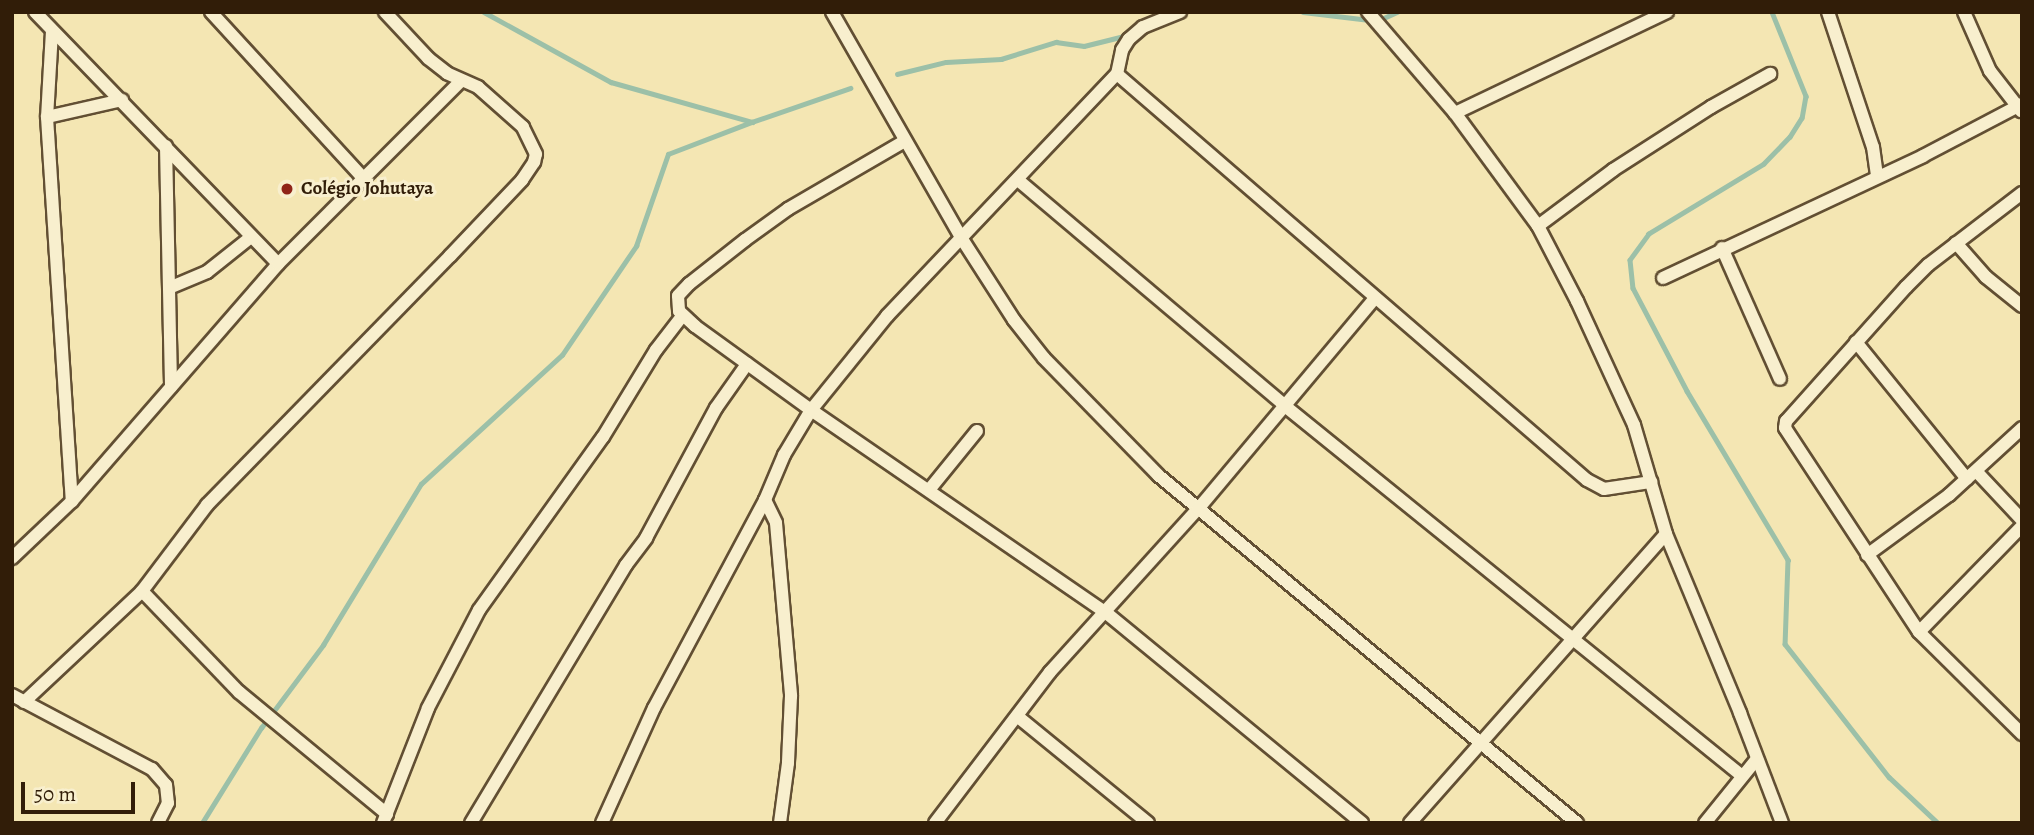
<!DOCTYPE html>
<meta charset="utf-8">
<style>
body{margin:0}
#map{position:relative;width:2034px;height:835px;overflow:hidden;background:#f4e6b3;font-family:Alegreya,serif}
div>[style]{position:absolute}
.stream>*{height:4.5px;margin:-2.25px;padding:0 2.25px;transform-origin:2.25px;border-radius:2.25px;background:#9cc0a8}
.roads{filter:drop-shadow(2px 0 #624f33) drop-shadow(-2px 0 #624f33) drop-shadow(0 2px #624f33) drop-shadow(0 -2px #624f33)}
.street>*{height:12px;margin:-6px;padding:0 6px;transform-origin:6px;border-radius:6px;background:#f8efce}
.dots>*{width:19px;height:19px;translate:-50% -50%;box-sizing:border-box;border:4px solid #f8efce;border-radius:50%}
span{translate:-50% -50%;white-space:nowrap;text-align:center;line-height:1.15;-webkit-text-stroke:6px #f8efce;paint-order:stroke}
.poi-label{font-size:19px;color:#311d08;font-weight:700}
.left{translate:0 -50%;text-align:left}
.frame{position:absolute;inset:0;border:14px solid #311d08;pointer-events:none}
.scale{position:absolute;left:21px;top:782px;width:114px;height:32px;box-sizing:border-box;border:4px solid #311d08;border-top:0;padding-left:9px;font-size:21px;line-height:24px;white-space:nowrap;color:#311d08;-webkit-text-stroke:5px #f8efce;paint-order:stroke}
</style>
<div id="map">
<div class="stream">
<div style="left:484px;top:12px;width:145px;rotate:28.9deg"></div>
<div style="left:611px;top:82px;width:147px;rotate:15.8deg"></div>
<div style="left:752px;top:122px;width:104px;rotate:-19.1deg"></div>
<div style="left:1303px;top:12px;width:75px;rotate:6.9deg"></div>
<div style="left:1377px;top:21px;width:22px;rotate:-24deg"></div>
<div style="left:1772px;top:12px;width:91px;rotate:68deg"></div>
<div style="left:1806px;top:96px;width:22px;rotate:100deg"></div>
<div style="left:1802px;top:118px;width:22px;rotate:122deg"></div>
<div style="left:1790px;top:137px;width:37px;rotate:134deg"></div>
<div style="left:1764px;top:164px;width:135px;rotate:148.7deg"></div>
<div style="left:1649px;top:234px;width:32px;rotate:126deg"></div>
<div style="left:1630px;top:260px;width:28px;rotate:84deg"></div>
<div style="left:1633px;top:288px;width:116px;rotate:62.3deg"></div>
<div style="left:1687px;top:391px;width:197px;rotate:59.1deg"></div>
<div style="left:1788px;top:560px;width:84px;rotate:92deg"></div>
<div style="left:1785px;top:644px;width:169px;rotate:52deg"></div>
<div style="left:1889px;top:777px;width:67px;rotate:43.2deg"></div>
<div style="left:897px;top:74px;width:50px;rotate:-13.8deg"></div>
<div style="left:946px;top:62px;width:55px;rotate:-3.1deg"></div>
<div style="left:1001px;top:59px;width:58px;rotate:-17.2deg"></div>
<div style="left:1056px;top:42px;width:28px;rotate:8deg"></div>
<div style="left:1084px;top:46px;width:45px;rotate:-14deg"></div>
<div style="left:202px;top:823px;width:112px;rotate:-58.2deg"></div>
<div style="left:261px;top:728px;width:104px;rotate:-53.2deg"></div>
<div style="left:323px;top:645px;width:188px;rotate:-58.7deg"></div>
<div style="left:421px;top:484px;width:191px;rotate:-42.5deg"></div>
<div style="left:562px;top:355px;width:132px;rotate:-55.8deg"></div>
<div style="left:636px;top:246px;width:97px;rotate:-70.8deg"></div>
<div style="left:668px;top:154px;width:90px;rotate:-20.9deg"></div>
</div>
<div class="roads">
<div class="street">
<div style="left:35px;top:12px;width:350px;rotate:46deg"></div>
<div style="left:211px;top:12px;width:224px;rotate:47.5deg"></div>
<div style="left:832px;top:12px;width:262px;rotate:60.2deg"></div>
<div style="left:962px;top:239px;width:96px;rotate:57.3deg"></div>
<div style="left:1014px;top:320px;width:48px;rotate:51.7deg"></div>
<div style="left:1044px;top:358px;width:163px;rotate:45.7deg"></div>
<div style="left:1158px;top:475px;width:545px;rotate:39.71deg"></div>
<div style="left:1368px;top:12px;width:133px;rotate:49.3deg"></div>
<div style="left:1455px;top:113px;width:140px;rotate:53.7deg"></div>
<div style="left:1538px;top:226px;width:85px;rotate:62.5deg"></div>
<div style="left:1577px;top:301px;width:136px;rotate:65.3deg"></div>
<div style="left:1634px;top:425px;width:114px;rotate:73.6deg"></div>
<div style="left:1666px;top:534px;width:194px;rotate:67.5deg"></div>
<div style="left:1740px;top:713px;width:118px;rotate:69.1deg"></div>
<div style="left:1828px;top:12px;width:142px;rotate:71.6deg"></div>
<div style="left:1873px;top:147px;width:29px;rotate:82deg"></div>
<div style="left:1964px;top:12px;width:64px;rotate:66.2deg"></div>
<div style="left:1990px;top:71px;width:51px;rotate:52.2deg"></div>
<div style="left:52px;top:31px;width:86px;rotate:93.3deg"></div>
<div style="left:47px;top:117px;width:385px;rotate:86.3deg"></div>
<div style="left:1117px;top:74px;width:621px;rotate:40.82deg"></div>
<div style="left:1587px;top:480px;width:19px;rotate:28deg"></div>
<div style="left:1604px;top:489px;width:48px;rotate:-8.5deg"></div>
<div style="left:1455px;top:113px;width:235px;rotate:-25.5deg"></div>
<div style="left:47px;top:117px;width:77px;rotate:-12.8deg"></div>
<div style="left:903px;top:142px;width:133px;rotate:149.8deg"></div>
<div style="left:788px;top:209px;width:53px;rotate:144.2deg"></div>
<div style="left:745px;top:240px;width:71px;rotate:141.8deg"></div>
<div style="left:689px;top:284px;width:16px;rotate:133deg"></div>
<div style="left:678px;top:296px;width:15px;rotate:86deg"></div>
<div style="left:679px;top:311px;width:22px;rotate:43deg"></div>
<div style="left:695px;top:326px;width:143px;rotate:35.9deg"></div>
<div style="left:811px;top:410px;width:355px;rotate:34.5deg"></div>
<div style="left:1104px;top:611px;width:334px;rotate:39.4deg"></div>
<div style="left:166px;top:146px;width:241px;rotate:88.8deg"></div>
<div style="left:1018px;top:180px;width:350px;rotate:40.2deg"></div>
<div style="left:1285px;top:406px;width:588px;rotate:38.99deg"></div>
<div style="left:2022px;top:193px;width:118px;rotate:142.5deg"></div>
<div style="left:1928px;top:265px;width:31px;rotate:135deg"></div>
<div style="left:1906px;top:287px;width:180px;rotate:131.8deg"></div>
<div style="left:1786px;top:421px;width:7px;rotate:98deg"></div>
<div style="left:1785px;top:428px;width:244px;rotate:56.7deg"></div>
<div style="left:1919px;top:632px;width:145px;rotate:44.7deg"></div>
<div style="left:1538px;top:226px;width:94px;rotate:-36.7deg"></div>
<div style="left:1613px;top:170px;width:117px;rotate:-32.7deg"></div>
<div style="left:1711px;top:107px;width:68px;rotate:-29.2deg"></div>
<div style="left:1956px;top:243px;width:45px;rotate:48.6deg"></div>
<div style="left:1986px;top:277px;width:46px;rotate:38.9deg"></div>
<div style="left:1722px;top:248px;width:143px;rotate:66.1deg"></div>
<div style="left:1663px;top:278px;width:287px;rotate:-25.1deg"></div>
<div style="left:1923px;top:156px;width:112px;rotate:-27.7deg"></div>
<div style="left:169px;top:288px;width:41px;rotate:-22.8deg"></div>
<div style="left:207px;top:272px;width:56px;rotate:-38.5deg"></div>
<div style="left:1856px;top:342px;width:176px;rotate:51deg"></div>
<div style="left:1976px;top:471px;width:67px;rotate:46.8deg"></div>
<div style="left:929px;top:490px;width:76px;rotate:-50.9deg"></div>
<div style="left:765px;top:500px;width:25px;rotate:64deg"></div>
<div style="left:776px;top:523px;width:174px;rotate:85deg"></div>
<div style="left:791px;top:696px;width:67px;rotate:92.6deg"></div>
<div style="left:788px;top:763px;width:61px;rotate:97.6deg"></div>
<div style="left:1867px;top:555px;width:102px;rotate:-36.2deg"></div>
<div style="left:1949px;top:495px;width:99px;rotate:-42.5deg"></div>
<div style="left:12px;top:558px;width:83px;rotate:-43.5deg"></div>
<div style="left:72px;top:501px;width:314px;rotate:-49deg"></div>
<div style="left:278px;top:264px;width:259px;rotate:-45deg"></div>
<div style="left:142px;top:591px;width:140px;rotate:46.2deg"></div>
<div style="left:239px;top:692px;width:192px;rotate:39.5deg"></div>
<div style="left:1919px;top:632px;width:148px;rotate:-45.8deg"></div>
<div style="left:12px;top:695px;width:158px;rotate:27.9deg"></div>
<div style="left:152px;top:769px;width:21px;rotate:49deg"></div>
<div style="left:166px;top:785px;width:18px;rotate:84deg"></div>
<div style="left:168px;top:803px;width:22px;rotate:117deg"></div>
<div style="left:24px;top:702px;width:162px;rotate:-43.2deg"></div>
<div style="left:142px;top:591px;width:108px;rotate:-52.9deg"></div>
<div style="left:207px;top:505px;width:348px;rotate:-45.7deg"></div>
<div style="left:450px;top:256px;width:105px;rotate:-46.5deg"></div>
<div style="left:522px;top:180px;width:22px;rotate:-56deg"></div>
<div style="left:534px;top:162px;width:8px;rotate:-76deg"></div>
<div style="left:536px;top:154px;width:30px;rotate:-116deg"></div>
<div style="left:523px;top:127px;width:60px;rotate:-138.4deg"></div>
<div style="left:478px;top:87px;width:34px;rotate:-156deg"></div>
<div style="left:447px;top:73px;width:24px;rotate:-142deg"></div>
<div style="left:428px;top:58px;width:63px;rotate:-133.1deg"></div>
<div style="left:1017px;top:716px;width:169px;rotate:39.2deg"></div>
<div style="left:383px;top:823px;width:123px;rotate:-68.6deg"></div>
<div style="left:428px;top:708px;width:110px;rotate:-62.5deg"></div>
<div style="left:479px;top:610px;width:213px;rotate:-54.4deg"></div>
<div style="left:603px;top:437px;width:102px;rotate:-58.7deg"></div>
<div style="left:656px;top:350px;width:44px;rotate:-52.4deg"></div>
<div style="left:471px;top:823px;width:301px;rotate:-59deg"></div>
<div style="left:626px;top:565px;width:34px;rotate:-53deg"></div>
<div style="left:646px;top:538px;width:148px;rotate:-61.7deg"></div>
<div style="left:716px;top:408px;width:54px;rotate:-54.8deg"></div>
<div style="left:602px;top:823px;width:126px;rotate:-65.7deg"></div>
<div style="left:654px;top:708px;width:236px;rotate:-61.9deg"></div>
<div style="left:765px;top:500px;width:49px;rotate:-67.1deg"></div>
<div style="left:784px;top:455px;width:52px;rotate:-59deg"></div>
<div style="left:811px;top:410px;width:121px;rotate:-51deg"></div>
<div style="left:887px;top:316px;width:334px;rotate:-46.5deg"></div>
<div style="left:1117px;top:74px;width:25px;rotate:-78deg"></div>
<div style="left:1122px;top:50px;width:13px;rotate:-58deg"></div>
<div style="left:1129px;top:39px;width:18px;rotate:-41deg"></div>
<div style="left:1143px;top:27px;width:40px;rotate:-22deg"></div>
<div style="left:935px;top:823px;width:190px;rotate:-52.7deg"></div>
<div style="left:1050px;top:672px;width:220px;rotate:-47.8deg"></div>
<div style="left:1198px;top:509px;width:275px;rotate:-50deg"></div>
<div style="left:1410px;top:823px;width:386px;rotate:-48.5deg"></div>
<div style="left:1705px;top:823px;width:81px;rotate:-51deg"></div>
</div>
</div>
<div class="dots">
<div style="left:287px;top:189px;background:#8f2418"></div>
</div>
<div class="poi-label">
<span class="left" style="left:301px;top:189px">Colégio Johutaya</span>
</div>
<div class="frame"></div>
<div class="scale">50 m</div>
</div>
